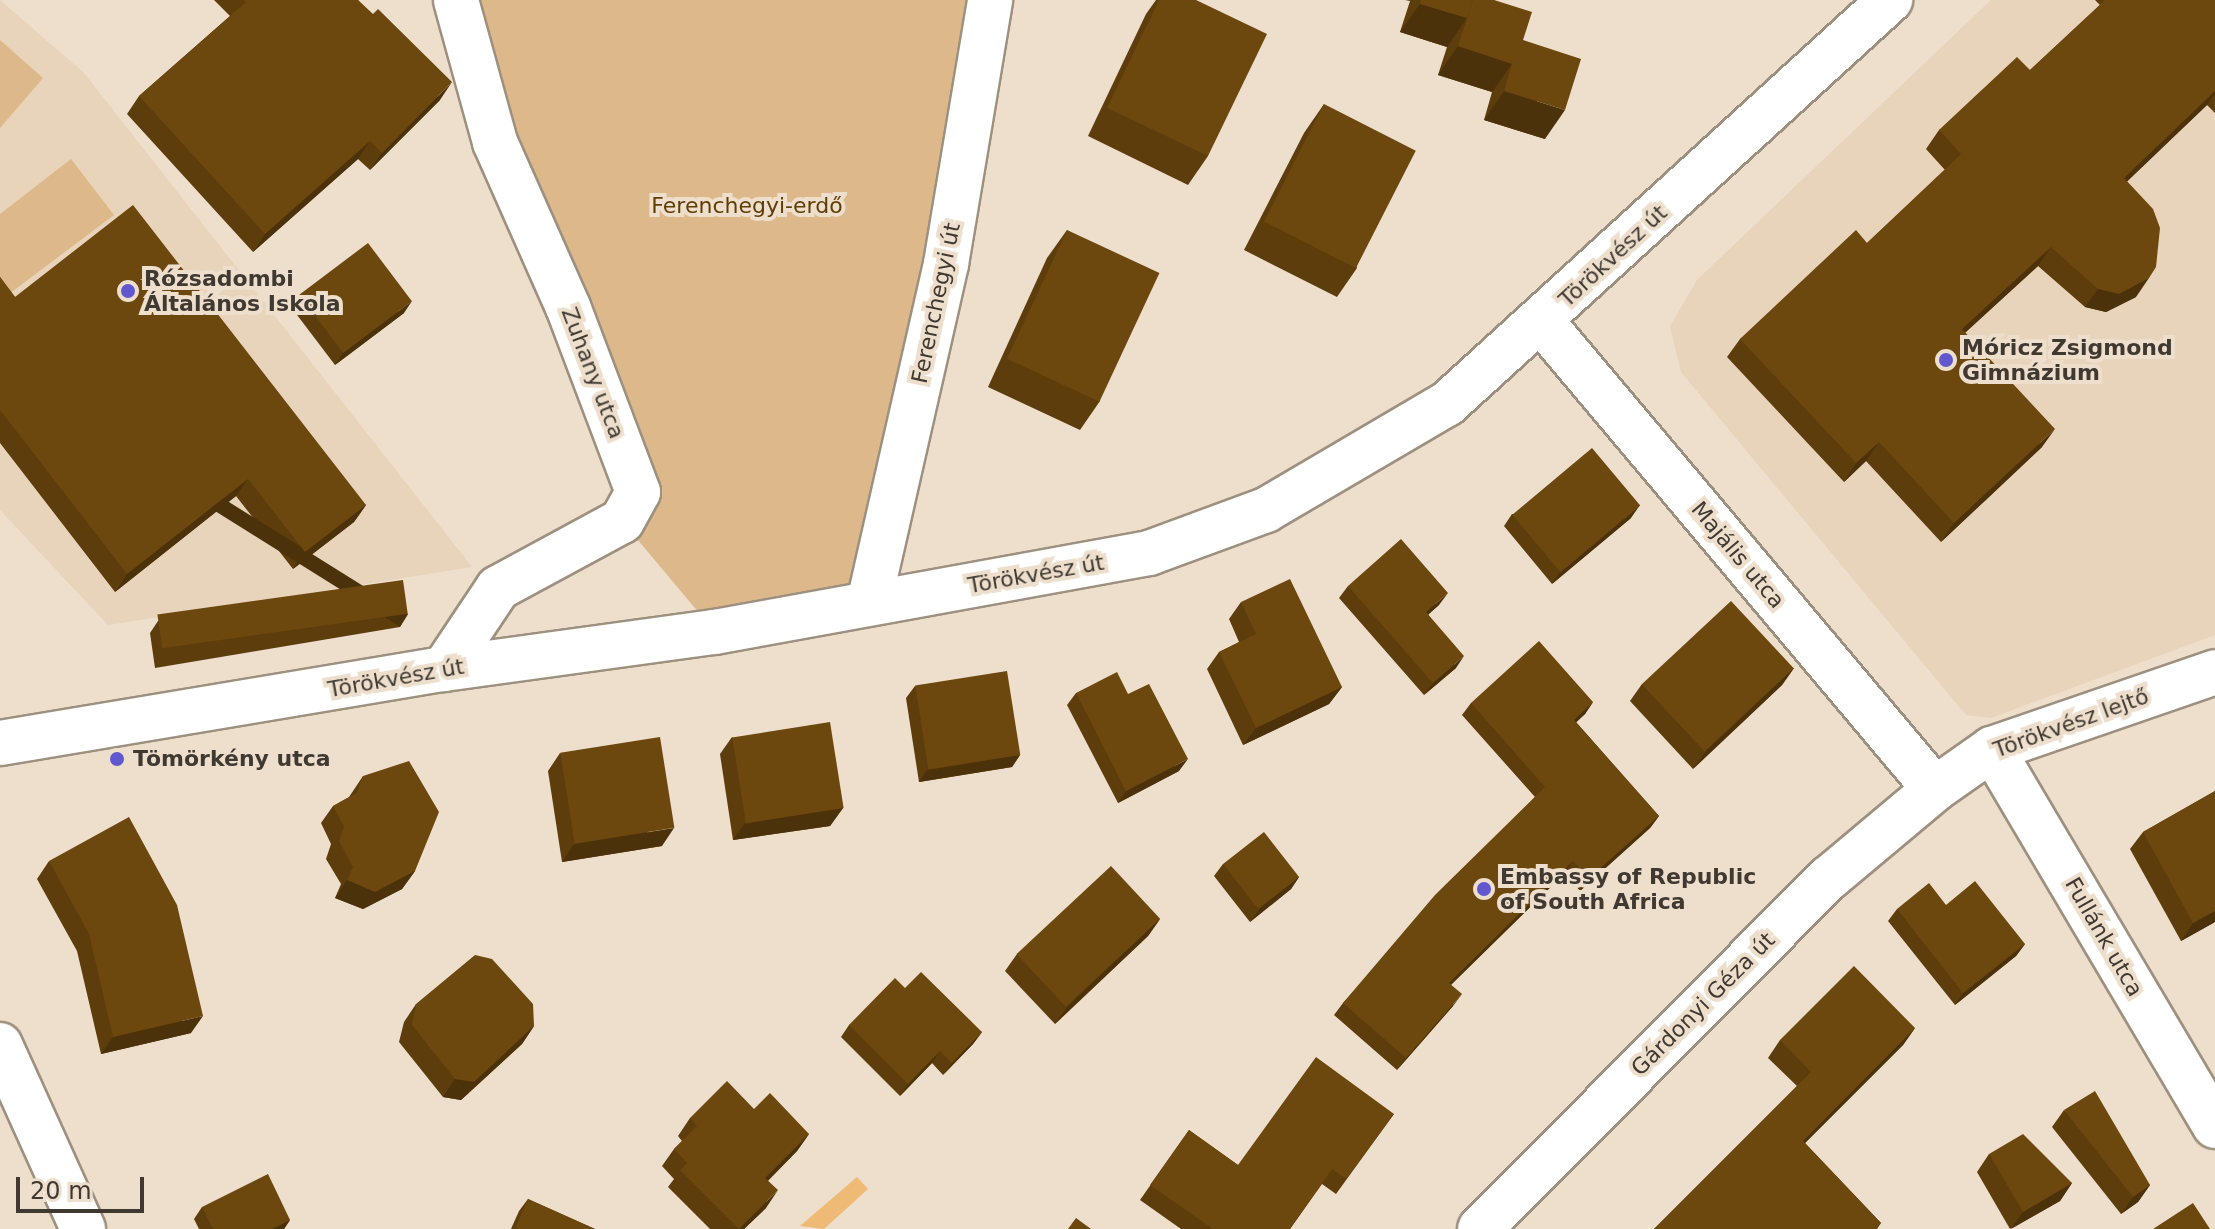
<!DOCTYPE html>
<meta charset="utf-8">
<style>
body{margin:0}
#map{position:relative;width:2215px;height:1229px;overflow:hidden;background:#eedecc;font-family:"DejaVu Sans",sans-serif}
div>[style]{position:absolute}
.built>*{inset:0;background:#e8d3bb}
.green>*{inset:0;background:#ddb88a}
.water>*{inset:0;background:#efba75}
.roads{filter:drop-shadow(2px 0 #9e907f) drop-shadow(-2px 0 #9e907f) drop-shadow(0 2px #9e907f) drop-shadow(0 -2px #9e907f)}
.minor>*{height:44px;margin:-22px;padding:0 22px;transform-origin:22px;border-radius:22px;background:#fff}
.wall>*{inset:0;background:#5d3d0c}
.shaded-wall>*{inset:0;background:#4c320a;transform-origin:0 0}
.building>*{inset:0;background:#6c470e;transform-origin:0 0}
.dots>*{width:22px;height:22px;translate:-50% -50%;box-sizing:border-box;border:4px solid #eedecc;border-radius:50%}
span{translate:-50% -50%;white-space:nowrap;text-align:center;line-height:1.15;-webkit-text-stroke:8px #eedecc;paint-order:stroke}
.park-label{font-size:22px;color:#603d03}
.street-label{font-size:22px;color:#3f3932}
.poi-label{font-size:22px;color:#3f3932;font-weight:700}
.left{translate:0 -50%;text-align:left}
.scale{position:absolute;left:16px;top:1177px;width:128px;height:36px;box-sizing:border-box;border:4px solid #3f3932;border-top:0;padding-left:10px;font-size:24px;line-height:28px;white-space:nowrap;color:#3f3932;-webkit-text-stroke:6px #eedecc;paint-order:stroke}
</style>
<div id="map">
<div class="built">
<div style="clip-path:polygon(0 0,84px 73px,472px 567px,108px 625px,0 510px)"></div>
<div style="clip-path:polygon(1991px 0,2215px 0,2215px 635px,1991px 718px,1966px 715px,1681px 372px,1670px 326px,1697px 280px)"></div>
</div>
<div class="green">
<div style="clip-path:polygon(456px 0,990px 0,869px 603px,715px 632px,622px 521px,638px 492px)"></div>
<div style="clip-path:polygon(0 40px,43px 78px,0 128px)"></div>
<div style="clip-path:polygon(71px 159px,114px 215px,5px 297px,0 290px,0 214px)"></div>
</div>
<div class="water">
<div style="clip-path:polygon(857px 1177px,868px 1189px,824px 1229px,800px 1226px)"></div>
</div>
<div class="roads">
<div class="minor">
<div style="left:1542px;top:322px;width:610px;rotate:49.92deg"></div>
<div style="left:869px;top:603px;width:348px;rotate:-77.2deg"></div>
<div style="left:946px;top:264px;width:268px;rotate:-80.5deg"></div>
<div style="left:444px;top:669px;width:97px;rotate:-56.3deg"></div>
<div style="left:498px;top:588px;width:141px;rotate:-28.4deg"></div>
<div style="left:622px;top:521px;width:33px;rotate:-61deg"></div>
<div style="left:638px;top:492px;width:198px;rotate:-110.7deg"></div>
<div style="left:568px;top:307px;width:180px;rotate:-113.9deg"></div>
<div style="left:495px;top:142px;width:147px;rotate:-105.4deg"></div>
<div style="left:0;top:743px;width:450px;rotate:-9.5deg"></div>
<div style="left:444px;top:669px;width:274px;rotate:-7.8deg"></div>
<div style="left:715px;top:632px;width:441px;rotate:-10.3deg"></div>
<div style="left:1149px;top:553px;width:125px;rotate:-20.2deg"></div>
<div style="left:1266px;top:510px;width:210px;rotate:-30.4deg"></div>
<div style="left:1447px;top:404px;width:600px;rotate:-42.36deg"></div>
<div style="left:1992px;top:749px;width:438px;rotate:59.4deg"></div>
<div style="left:0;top:1045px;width:202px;rotate:65.7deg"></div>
<div style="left:1480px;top:1229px;width:495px;rotate:-45.2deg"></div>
<div style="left:1829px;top:878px;width:138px;rotate:-40deg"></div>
<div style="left:1935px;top:789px;width:70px;rotate:-35.1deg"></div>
<div style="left:1992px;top:749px;width:236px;rotate:-19deg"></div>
</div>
</div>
<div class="wall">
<div style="clip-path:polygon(214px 0,358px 0,440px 100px,370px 170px,358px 159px,253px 252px,127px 114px,139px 96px,230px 16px)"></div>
<div style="clip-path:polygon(1156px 0,1196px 0,1208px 156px,1188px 185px,1088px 136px,1146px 14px)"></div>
<div style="clip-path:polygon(1405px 0,1494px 0,1523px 40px,1545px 139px,1484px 120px,1492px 92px,1438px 75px,1447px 47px,1400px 32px,1410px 1px)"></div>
<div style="clip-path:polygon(2095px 0,2215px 0,2215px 113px,2207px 105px,2127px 181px,2136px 297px,2106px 312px,2085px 307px,2038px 266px,1965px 333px,2042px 447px,1941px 542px,1866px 461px,1844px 482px,1727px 357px,1740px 339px,1867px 243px,1945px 170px,1926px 149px,1939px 130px,2030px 70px,2100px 5px)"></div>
<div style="clip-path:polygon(1324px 104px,1357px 268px,1337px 297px,1244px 250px,1304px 133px)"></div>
<div style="clip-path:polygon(1067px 230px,1100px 401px,1080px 430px,988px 387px,1047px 258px)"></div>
<div style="clip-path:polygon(0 277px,15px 297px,366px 505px,354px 522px,293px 569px,236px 496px,115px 592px,0 443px)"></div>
<div style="clip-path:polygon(299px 295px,404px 313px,335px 365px,291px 307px)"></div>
<div style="clip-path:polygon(1512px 514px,1631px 518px,1552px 584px,1504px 526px)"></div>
<div style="clip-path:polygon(1348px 586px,1439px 605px,1428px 614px,1456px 668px,1424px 695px,1339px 598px)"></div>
<div style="clip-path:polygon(1241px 602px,1342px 687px,1329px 704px,1243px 745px,1207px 669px,1219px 652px,1239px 642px,1229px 619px)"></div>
<div style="clip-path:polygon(408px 614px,400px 627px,155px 668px,150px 633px,158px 621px)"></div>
<div style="clip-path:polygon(1794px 668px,1782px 685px,1693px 769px,1630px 701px,1642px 684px)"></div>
<div style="clip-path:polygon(915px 686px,1020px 755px,1012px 767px,919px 782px,906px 698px)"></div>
<div style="clip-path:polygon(1076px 693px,1128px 694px,1179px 771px,1118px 803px,1067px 705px)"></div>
<div style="clip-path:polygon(1593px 702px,1585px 714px,1576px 722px,1659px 816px,1650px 828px,1580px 891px,1565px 873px,1451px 985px,1453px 1006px,1397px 1070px,1334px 1015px,1343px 1003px,1535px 797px,1462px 715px,1471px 703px)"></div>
<div style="clip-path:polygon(732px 737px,843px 808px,830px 826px,733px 840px,720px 754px)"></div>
<div style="clip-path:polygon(560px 753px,662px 846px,562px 862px,548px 771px)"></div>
<div style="clip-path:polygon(363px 776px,415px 871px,402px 889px,363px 909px,335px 898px,341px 884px,326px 859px,331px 844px,321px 823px,333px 806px,349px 797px)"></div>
<div style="clip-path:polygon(2215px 791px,2215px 922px,2181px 941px,2130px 849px,2143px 832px)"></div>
<div style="clip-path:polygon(49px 861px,191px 1033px,101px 1054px,77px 951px,37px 879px)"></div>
<div style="clip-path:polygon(1223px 864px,1299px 877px,1291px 889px,1250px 922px,1214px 876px)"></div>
<div style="clip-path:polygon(1946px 905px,2025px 944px,2016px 956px,1955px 1005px,1888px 921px,1897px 909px)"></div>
<div style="clip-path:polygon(1160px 919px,1148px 936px,1055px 1024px,1005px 971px,1017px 954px)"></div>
<div style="clip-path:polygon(905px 988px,982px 1032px,973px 1044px,943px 1075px,932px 1063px,900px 1096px,841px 1037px,849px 1025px)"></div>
<div style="clip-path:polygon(416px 1004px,534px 1026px,522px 1044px,461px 1100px,443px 1097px,399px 1042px,404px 1022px)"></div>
<div style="clip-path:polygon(1915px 1028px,1903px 1045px,1805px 1143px,1881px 1223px,1877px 1229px,1654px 1229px,1797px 1086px,1768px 1058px,1780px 1040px)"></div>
<div style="clip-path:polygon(754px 1109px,809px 1134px,797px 1151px,768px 1181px,766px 1208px,744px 1229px,710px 1229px,668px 1187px,674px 1179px,662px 1166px,674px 1149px,682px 1141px,678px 1136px,690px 1118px)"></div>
<div style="clip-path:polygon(2064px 1110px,2150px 1185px,2138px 1202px,2121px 1214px,2052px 1127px)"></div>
<div style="clip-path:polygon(1394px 1114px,1336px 1194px,1322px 1184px,1290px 1229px,1181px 1229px,1140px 1200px,1189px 1130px,1238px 1165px)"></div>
<div style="clip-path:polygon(1989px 1154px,2072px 1183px,2060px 1201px,2010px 1229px,1977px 1172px)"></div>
<div style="clip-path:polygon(528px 1199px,595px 1229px,511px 1229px,519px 1211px)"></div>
<div style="clip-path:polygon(202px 1207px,290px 1220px,284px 1229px,199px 1229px,194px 1219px)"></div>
</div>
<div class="shaded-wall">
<div style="clip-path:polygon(1420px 4px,1467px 18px,1447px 47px,1400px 32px)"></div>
<div style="clip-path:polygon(1458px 46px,1512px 64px,1492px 92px,1438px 75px)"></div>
<div style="clip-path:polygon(452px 82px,440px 100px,370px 170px,382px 153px)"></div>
<div style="clip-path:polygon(1504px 91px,1565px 110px,1545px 139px,1484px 120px)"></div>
<div style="clip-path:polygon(2215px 91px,2215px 94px,2207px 105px,2111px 197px,2124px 178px)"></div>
<div style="clip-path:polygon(370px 141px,358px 159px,253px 252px,265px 234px)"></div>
<div style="clip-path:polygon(2051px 247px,2038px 266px,1949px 347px,1962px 329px)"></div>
<div style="clip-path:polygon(2149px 278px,2136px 297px,2106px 312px,2085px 307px,2098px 289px)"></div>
<div style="clip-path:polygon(412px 301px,404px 313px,335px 365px,343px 353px)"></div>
<div style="clip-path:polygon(2055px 429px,2042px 447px,1941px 542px,1954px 523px)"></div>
<div style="clip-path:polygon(1879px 442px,1866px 461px,1844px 482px,1856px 463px)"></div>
<div style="clip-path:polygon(248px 479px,236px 496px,115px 592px,127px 574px)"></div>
<div style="clip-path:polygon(366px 505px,354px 522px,293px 569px,305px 552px)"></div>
<div style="clip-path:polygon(1640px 505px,1631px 518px,1552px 584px,1560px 572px)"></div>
<div style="clip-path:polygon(1448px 593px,1439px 605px,1418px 624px,1426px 612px)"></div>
<div style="left:408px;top:614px;width:15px;height:247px;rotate:122deg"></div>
<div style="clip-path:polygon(1464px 656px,1456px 668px,1424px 695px,1433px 683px)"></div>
<div style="clip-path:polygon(1794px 668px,1782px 685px,1693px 769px,1706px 751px)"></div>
<div style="clip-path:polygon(1342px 687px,1329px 704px,1243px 745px,1256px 728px)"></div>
<div style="clip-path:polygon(1593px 702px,1585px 714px,1566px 732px,1574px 720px)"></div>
<div style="clip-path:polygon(1020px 755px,1012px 767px,919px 782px,927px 770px)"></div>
<div style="clip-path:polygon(1188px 759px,1179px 771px,1118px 803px,1126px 791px)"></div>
<div style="clip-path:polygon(843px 808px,830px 826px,733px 840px,745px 823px)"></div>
<div style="clip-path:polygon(1659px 816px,1650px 828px,1580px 891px,1589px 878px)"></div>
<div style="clip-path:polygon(674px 828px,662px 846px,562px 862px,574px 844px)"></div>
<div style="clip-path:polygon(1573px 861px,1565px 873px,1440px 995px,1449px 983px)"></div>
<div style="clip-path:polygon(415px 871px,402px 889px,363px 909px,335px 898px,347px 880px)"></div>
<div style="clip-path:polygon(1299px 877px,1291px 889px,1250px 922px,1259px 909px)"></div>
<div style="clip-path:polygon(2215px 911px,2215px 922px,2181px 941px,2193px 923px)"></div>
<div style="clip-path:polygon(1160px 919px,1148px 936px,1055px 1024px,1067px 1007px)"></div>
<div style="clip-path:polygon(2025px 944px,2016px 956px,1955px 1005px,1963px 993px)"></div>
<div style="clip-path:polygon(1462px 994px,1453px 1006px,1397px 1070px,1406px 1058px)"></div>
<div style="clip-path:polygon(203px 1016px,191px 1033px,101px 1054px,113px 1037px)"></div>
<div style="clip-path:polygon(534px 1026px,522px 1044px,461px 1100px,443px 1097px,455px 1079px)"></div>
<div style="clip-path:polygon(1915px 1028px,1903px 1045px,1790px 1158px,1803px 1141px)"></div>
<div style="clip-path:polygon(982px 1032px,973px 1044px,943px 1075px,952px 1063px)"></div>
<div style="clip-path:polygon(940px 1051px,932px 1063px,900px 1096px,908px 1084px)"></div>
<div style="clip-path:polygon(809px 1134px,797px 1151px,753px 1195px,765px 1178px)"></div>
<div style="clip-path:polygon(2072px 1183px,2060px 1201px,2011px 1229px,2023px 1212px)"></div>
<div style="clip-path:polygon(2150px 1185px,2138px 1202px,2121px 1214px,2133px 1197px)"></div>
<div style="clip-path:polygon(778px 1190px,766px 1208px,744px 1229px,739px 1229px)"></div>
<div style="clip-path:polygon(290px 1220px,284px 1229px,272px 1229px)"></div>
</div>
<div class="building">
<div style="clip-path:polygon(244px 0,358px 0,373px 14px,378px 9px,452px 82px,382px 153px,370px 141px,265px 234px,139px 96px,246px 2px)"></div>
<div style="clip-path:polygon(1159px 0,1196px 0,1267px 34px,1208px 156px,1107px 108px)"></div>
<div style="clip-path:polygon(1421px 0,1473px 0,1467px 18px,1420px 4px)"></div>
<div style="clip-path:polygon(1473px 0,1494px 0,1532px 12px,1523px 40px,1581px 59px,1565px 110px,1504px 91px,1512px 64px,1458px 46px)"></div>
<div style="clip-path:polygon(2105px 0,2215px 0,2215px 91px,2124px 178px,2153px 209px,2160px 228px,2156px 267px,2149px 278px,2119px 294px,2098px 289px,2051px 247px,1962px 329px,2055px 429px,1954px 523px,1879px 442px,1856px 463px,1740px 339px,1856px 230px,1867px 243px,1961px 154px,1939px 130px,2017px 57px,2030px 70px)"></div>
<div style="left:1324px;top:104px;width:103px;height:132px;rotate:27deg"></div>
<div style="clip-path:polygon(133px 205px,366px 505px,305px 552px,248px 479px,127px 574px,0 410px,0 277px,15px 297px)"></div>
<div style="left:1067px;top:230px;width:102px;height:142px;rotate:25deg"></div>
<div style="left:368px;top:243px;width:73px;height:86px;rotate:53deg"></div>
<div style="left:1592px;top:448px;width:75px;height:104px;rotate:50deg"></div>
<div style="clip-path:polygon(1401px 539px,1448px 593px,1426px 612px,1464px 656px,1433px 683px,1348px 586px)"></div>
<div style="clip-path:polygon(1290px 579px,1342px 687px,1256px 728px,1219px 652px,1256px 634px,1241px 602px)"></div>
<div style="left:403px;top:580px;width:34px;height:248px;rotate:82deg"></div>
<div style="left:1731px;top:601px;width:92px;height:122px;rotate:47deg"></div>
<div style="clip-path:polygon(1539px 641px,1593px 702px,1574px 720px,1659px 816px,1589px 878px,1573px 861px,1449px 983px,1462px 994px,1406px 1058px,1343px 1003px,1435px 895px,1545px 787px,1471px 703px)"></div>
<div style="left:1007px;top:671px;width:85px;height:93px;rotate:81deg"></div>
<div style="clip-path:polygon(1117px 672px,1128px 694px,1149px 684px,1188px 759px,1126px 791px,1076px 693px)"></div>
<div style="left:830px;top:722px;width:87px;height:99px;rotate:81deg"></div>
<div style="left:660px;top:737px;width:92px;height:101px;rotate:81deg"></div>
<div style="clip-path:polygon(409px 761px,439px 812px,415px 871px,375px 892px,347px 880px,353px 867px,339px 841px,344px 827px,333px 806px,357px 793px,363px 776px)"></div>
<div style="clip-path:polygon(2215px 791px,2215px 911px,2193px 923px,2143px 832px)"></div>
<div style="clip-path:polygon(129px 817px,177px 905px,203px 1016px,113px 1037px,89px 934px,49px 861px)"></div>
<div style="left:1264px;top:832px;width:57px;height:52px;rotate:52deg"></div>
<div style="left:1111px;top:866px;width:72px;height:129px;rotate:47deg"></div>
<div style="clip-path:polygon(1975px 881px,2025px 944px,1963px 993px,1897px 909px,1929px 883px,1946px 905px)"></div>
<div style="clip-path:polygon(475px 955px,492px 959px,533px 1004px,534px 1026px,474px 1082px,455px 1079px,412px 1025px,416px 1004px)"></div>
<div style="clip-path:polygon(1854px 966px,1915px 1028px,1803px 1141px,1881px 1223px,1875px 1229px,1654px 1229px,1811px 1072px,1780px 1040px)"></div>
<div style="clip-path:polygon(921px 972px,982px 1032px,952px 1063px,940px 1051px,908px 1084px,849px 1025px,895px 978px,905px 988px)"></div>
<div style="clip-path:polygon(1316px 1057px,1394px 1114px,1346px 1179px,1332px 1169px,1290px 1229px,1213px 1229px,1150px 1185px,1189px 1130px,1238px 1165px)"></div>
<div style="clip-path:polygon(727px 1081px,754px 1109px,770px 1093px,809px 1134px,765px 1178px,778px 1190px,739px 1229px,680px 1170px,687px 1163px,674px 1149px,697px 1126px,690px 1118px)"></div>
<div style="clip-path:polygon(2095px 1091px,2150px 1185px,2133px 1197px,2064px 1110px)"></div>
<div style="clip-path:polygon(2023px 1134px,2072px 1183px,2023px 1212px,1989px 1154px)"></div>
<div style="clip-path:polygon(268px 1174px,290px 1220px,272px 1229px,213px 1229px,202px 1207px)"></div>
<div style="clip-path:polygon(528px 1199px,595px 1229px,515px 1229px)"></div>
<div style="clip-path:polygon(2193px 1203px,2210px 1229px,2153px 1229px)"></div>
<div style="clip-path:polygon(1076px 1218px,1091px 1229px,1068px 1229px)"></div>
</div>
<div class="dots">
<div style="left:128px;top:291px;background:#6157cf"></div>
<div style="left:1946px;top:360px;background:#6157cf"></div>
<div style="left:117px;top:759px;background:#6157cf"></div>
<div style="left:1484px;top:889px;background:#6157cf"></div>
</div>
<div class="park-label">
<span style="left:747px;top:206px">Ferenchegyi-erdő</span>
</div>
<div class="street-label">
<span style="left:1613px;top:256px;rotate:-43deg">Törökvész út</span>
<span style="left:936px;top:303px;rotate:-78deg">Ferenchegyi út</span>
<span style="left:593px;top:373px;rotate:69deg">Zuhany utca</span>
<span style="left:1738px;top:555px;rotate:50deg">Majális utca</span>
<span style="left:1036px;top:574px;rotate:-10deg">Törökvész út</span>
<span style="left:396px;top:678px;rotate:-10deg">Törökvész út</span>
<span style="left:2071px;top:723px;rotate:-20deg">Törökvész lejtő</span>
<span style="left:2104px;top:937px;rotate:60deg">Fullánk utca</span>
<span style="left:1703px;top:1004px;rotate:-45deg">Gárdonyi Géza út</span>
</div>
<div class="poi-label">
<span class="left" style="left:144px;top:291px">Rózsadombi<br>Általános Iskola</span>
<span class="left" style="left:1962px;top:360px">Móricz Zsigmond<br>Gimnázium</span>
<span class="left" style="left:133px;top:759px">Tömörkény utca</span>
<span class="left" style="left:1500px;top:889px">Embassy of Republic<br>of South Africa</span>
</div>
<div class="scale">20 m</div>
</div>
